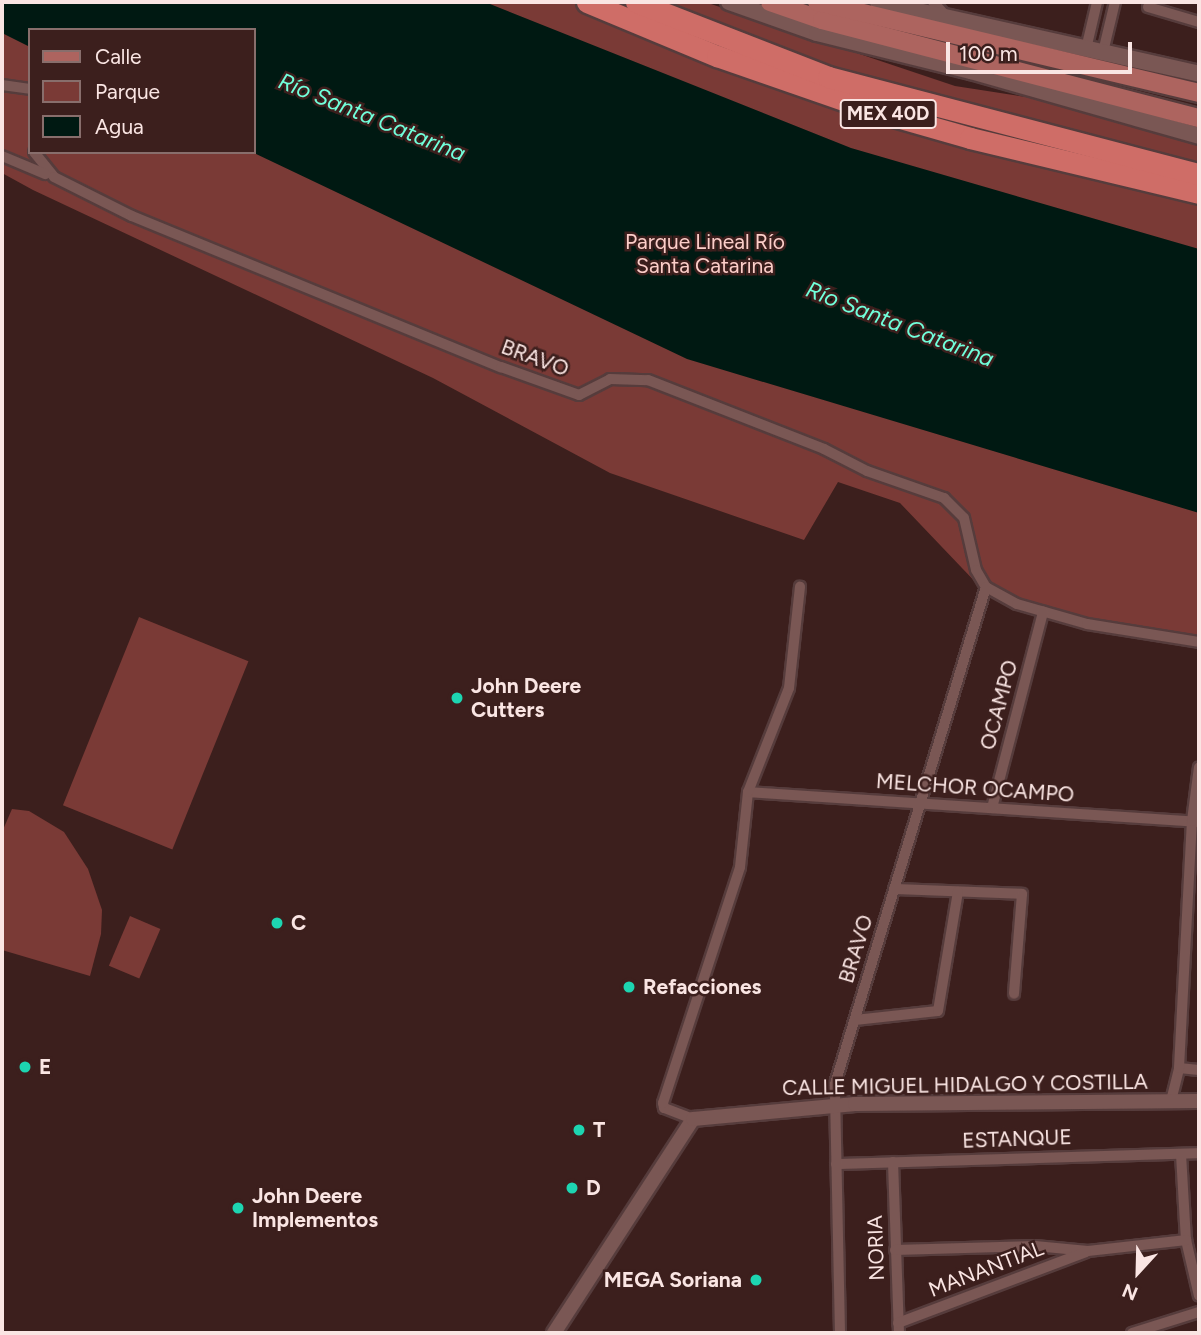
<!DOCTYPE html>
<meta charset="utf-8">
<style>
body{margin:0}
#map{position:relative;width:1201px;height:1335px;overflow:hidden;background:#3c1f1d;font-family:Figtree,sans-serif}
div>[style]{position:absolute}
.green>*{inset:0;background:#7a3a36;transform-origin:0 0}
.water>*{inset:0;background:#001912}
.roads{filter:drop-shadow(2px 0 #563c3c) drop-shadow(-2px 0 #563c3c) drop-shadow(0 2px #563c3c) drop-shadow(0 -2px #563c3c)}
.minor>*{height:10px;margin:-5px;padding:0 5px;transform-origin:5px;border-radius:5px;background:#7a5754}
.tertiary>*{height:14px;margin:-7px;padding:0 7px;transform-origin:7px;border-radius:7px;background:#7a5754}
.secondary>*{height:16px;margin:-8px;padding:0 8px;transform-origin:8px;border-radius:8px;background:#7a5754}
.primary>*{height:18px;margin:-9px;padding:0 9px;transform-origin:9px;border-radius:9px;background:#ad645f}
.motorway>*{height:21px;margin:-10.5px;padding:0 10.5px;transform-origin:10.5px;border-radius:10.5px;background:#cf6d67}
.dots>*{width:19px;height:19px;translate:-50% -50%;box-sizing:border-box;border:4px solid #3c1f1d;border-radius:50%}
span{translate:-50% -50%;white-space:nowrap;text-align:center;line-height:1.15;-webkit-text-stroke:5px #3c1f1d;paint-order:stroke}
.shield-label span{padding:2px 5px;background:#3c1f1d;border:2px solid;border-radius:5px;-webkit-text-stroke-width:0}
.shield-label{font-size:19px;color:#fae5e3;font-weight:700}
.park-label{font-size:21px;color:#fccec9}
.street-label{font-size:21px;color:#fae5e3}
.poi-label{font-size:21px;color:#fae5e3;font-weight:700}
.left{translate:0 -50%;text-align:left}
.right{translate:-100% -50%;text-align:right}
.water-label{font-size:23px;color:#71ffdb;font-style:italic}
.frame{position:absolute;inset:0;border:4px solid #fae5e3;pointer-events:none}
.legend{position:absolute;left:28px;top:28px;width:228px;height:126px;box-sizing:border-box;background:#3c1f1d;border:2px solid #886e6c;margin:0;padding:9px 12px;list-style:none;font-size:21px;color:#fae5e3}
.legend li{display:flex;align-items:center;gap:14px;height:35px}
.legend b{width:35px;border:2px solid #886e6c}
.north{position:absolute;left:1103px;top:1237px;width:70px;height:70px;-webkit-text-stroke:5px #3c1f1d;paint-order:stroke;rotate:202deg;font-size:19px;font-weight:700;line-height:28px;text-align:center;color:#fae5e3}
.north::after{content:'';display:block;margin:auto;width:24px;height:32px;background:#fae5e3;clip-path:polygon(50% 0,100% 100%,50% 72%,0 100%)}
.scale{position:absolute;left:946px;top:42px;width:186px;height:32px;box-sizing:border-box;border:4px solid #fae5e3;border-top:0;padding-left:9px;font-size:21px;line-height:24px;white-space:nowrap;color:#fae5e3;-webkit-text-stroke:5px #3c1f1d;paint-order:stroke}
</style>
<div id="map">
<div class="green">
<div style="clip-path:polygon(evenodd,2px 2px,705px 2px,955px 86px,1199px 124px,1199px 636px,1081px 617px,982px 589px,900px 503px,838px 482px,804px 540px,610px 473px,433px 378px,33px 190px,2px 173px,2px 2px,30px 30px,254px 30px,254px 152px,30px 152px,30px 30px)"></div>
<div style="left:139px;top:617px;width:118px;height:203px;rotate:22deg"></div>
<div style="clip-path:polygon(12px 809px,29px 811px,64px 832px,88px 869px,102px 910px,101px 934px,90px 976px,2px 950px,2px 832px)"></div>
<div style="left:130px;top:916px;width:33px;height:54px;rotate:23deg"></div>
</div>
<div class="water">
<div style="clip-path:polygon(2px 2px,485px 2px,851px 148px,1199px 249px,1199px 513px,687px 359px,252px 152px,254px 30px,30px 30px,30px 47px,2px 33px)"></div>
</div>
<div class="roads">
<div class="minor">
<div style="left:933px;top:2px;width:22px;rotate:47deg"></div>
<div style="left:1148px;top:7px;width:53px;rotate:16.4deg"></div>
<div style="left:1086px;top:49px;width:48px;rotate:-76.8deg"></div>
<div style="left:1103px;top:52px;width:51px;rotate:-76.5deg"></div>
<div style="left:2px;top:85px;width:28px;rotate:8deg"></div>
<div style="left:34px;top:152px;width:32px;rotate:51deg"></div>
<div style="left:54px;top:177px;width:87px;rotate:26.6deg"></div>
<div style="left:132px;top:216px;width:399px;rotate:22.3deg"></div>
<div style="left:501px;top:367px;width:83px;rotate:19.7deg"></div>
<div style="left:579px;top:395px;width:35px;rotate:-27deg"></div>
<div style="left:610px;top:379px;width:38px;rotate:2deg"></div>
<div style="left:648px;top:380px;width:189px;rotate:21.4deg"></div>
<div style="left:824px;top:449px;width:48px;rotate:27.1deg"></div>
<div style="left:867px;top:471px;width:82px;rotate:19.3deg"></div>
<div style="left:944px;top:498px;width:28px;rotate:45deg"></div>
<div style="left:964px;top:518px;width:53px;rotate:77deg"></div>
<div style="left:976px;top:570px;width:20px;rotate:60deg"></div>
<div style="left:986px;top:587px;width:35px;rotate:29deg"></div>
<div style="left:1017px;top:604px;width:73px;rotate:15.9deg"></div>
<div style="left:1087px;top:624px;width:113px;rotate:9.1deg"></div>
<div style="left:2px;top:156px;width:47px;rotate:22.7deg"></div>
<div style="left:748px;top:792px;width:452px;rotate:3.8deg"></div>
<div style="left:992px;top:808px;width:203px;rotate:-75.4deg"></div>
<div style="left:894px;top:889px;width:128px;rotate:2.2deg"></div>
<div style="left:1022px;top:894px;width:100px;rotate:94.6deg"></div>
<div style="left:855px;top:1020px;width:83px;rotate:-6.2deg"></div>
<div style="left:938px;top:1011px;width:121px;rotate:-80.5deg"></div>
<div style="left:1179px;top:1068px;width:20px;rotate:6deg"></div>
<div style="left:1171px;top:1101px;width:34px;rotate:-76deg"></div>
<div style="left:1179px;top:1068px;width:247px;rotate:-87deg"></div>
<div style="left:1192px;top:821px;width:54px;rotate:-82.6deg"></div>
<div style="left:693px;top:1119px;width:31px;rotate:-159deg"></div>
<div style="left:664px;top:1108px;width:5px;rotate:-101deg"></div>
<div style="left:663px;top:1103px;width:248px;rotate:-71.9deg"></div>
<div style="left:740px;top:867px;width:75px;rotate:-83.9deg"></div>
<div style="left:748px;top:792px;width:112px;rotate:-68.5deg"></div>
<div style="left:789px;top:688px;width:102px;rotate:-83.8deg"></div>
<div style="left:1181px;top:1154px;width:86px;rotate:86.7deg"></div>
<div style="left:1186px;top:1240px;width:57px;rotate:76.9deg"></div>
<div style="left:893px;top:1162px;width:171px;rotate:88deg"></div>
<div style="left:836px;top:1164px;width:363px;rotate:-1.7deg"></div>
<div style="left:895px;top:1250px;width:140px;rotate:-1.6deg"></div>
<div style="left:1035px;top:1246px;width:53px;rotate:5.4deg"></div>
<div style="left:1088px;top:1251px;width:99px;rotate:-6.4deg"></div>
<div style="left:898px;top:1323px;width:201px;rotate:-20.7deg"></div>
<div style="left:840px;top:1333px;width:249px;rotate:-91.2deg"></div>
<div style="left:835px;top:1084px;width:519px;rotate:-73.1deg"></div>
<div style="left:1132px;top:1333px;width:70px;rotate:-17.4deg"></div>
</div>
<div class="tertiary">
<div style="left:554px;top:1333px;width:255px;rotate:-57deg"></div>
<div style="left:693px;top:1119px;width:163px;rotate:-5.3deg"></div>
<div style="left:855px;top:1104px;width:344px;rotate:-0.5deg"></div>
</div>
<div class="secondary">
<div style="left:729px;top:2px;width:93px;rotate:19.4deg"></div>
<div style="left:817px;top:33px;width:159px;rotate:13.9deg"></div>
<div style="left:971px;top:71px;width:237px;rotate:15.9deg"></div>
<div style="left:878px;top:2px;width:329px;rotate:12.6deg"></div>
</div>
<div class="primary">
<div style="left:770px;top:2px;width:55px;rotate:19.1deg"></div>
<div style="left:822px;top:20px;width:390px;rotate:14.6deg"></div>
<div style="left:817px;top:2px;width:393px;rotate:13.4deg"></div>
</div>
<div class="motorway">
<div style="left:587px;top:2px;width:141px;rotate:22.6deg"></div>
<div style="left:717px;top:56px;width:164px;rotate:19.2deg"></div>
<div style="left:872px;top:110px;width:102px;rotate:15.9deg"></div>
<div style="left:970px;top:138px;width:236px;rotate:13.5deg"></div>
<div style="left:636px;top:2px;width:206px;rotate:21.3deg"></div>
<div style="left:828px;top:77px;width:383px;rotate:14.7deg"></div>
</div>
</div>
<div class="dots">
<div style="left:457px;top:698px;background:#1dd5b1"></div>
<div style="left:277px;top:923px;background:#1dd5b1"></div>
<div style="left:629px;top:987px;background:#1dd5b1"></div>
<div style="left:25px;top:1067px;background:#1dd5b1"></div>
<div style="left:579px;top:1130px;background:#1dd5b1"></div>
<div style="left:572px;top:1188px;background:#1dd5b1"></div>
<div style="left:238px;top:1208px;background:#1dd5b1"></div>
<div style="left:756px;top:1280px;background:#1dd5b1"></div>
</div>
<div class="shield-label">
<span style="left:888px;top:114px">MEX 40D</span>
</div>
<div class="park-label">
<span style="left:705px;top:254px">Parque Lineal Río<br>Santa Catarina</span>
</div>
<div class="street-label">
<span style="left:535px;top:358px;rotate:20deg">BRAVO</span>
<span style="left:999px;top:705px;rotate:-75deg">OCAMPO</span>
<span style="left:975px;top:788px;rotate:4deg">MELCHOR OCAMPO</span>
<span style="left:856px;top:949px;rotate:-73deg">BRAVO</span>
<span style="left:965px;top:1085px;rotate:-1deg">CALLE MIGUEL HIDALGO Y COSTILLA</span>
<span style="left:1017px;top:1139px;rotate:-2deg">ESTANQUE</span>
<span style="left:876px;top:1248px;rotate:-92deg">NORIA</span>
<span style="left:986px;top:1269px;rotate:-21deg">MANANTIAL</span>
</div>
<div class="poi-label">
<span class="left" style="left:471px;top:698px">John Deere<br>Cutters</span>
<span class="left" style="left:291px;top:923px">C</span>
<span class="left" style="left:643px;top:987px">Refacciones</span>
<span class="left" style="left:39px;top:1067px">E</span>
<span class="left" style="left:593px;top:1130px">T</span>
<span class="left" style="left:586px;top:1188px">D</span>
<span class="left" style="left:252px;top:1208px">John Deere<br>Implementos</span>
<span class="right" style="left:742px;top:1280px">MEGA Soriana</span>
</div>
<div class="water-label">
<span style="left:372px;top:117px;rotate:22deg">Río Santa Catarina</span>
<span style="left:900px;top:324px;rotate:21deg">Río Santa Catarina</span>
</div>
<div class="frame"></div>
<ul class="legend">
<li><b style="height:9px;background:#ad645f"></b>Calle</li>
<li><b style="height:19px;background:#7a3a36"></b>Parque</li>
<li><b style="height:19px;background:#001912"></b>Agua</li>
</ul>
<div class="north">N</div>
<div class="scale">100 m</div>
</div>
